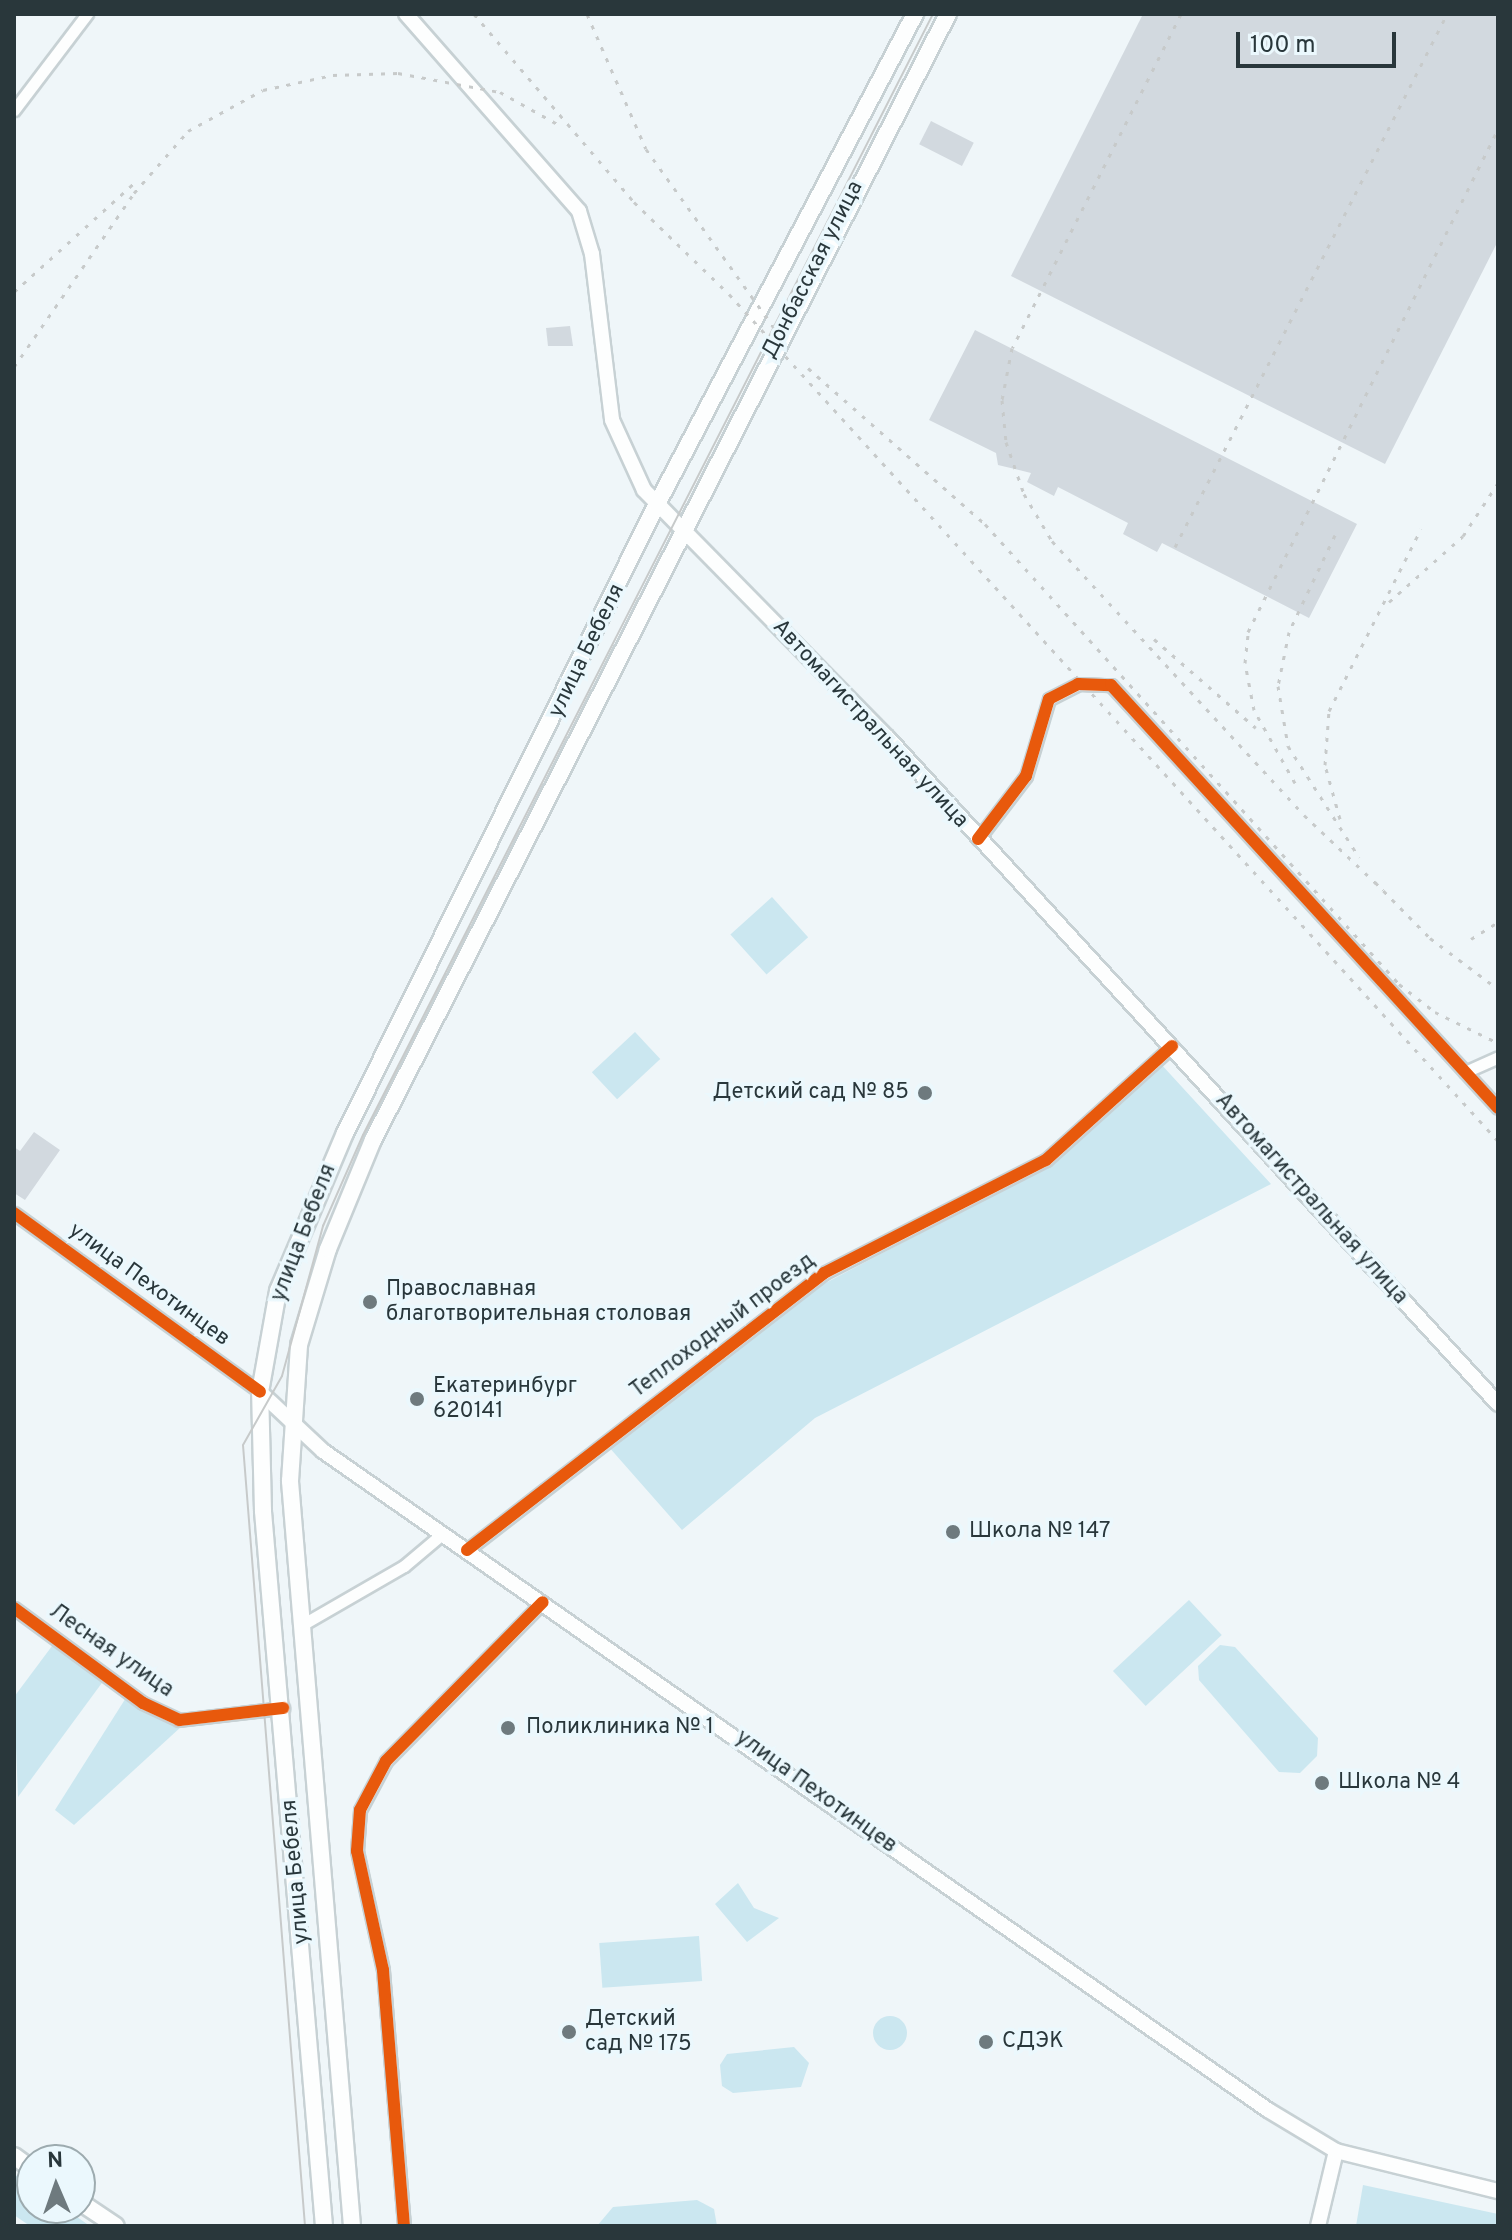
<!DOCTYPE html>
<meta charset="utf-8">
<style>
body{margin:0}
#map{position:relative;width:1512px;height:2240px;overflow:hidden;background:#eff6f9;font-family:Overpass,sans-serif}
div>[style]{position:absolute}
.green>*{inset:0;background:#cbe7f0;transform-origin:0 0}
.round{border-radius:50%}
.building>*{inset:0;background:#d2d9df;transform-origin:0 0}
.roads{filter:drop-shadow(2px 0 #c7d1d4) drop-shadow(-2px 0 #c7d1d4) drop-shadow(0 2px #c7d1d4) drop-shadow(0 -2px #c7d1d4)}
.minor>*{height:11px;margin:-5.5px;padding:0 5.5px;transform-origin:5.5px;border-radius:5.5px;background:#fdfefe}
.tertiary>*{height:14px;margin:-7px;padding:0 7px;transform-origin:7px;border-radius:7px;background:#fdfefe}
.secondary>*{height:14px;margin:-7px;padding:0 7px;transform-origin:7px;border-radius:7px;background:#fdfefe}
.primary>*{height:16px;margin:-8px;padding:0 8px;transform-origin:8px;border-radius:8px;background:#fdfefe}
.tram>*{height:2px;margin:-1px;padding:0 1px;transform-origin:1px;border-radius:1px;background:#c7caca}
.rail>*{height:3px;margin-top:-1.5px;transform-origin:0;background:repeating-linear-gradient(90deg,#c7caca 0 4px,transparent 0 12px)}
.cycleway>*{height:12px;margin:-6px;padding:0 6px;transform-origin:6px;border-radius:6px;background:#e8590c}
.dots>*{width:22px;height:22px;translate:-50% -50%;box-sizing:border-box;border:4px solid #ebf8fd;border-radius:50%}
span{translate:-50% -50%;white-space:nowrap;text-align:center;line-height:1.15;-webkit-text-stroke:7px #ebf8fd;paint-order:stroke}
.street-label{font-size:22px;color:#29373b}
.poi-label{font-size:22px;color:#29373b}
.right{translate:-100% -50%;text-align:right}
.left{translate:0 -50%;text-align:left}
.frame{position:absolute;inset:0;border:16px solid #29373b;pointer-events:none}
.north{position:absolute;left:16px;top:2144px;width:80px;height:80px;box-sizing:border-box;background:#ebf8fd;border:2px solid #9dabaf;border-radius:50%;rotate:358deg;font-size:22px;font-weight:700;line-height:32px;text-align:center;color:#29373b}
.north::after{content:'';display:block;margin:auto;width:28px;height:36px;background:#6e7a7e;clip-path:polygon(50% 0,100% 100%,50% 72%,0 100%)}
.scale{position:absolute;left:1236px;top:32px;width:160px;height:36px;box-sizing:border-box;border:4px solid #29373b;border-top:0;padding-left:10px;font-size:24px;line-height:28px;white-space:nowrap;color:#29373b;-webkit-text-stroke:6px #ebf8fd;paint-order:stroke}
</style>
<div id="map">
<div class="green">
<div style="left:772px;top:897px;width:54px;height:56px;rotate:48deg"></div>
<div style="left:635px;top:1032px;width:37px;height:59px;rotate:47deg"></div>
<div style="clip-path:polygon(1160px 1063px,1271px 1184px,815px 1418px,682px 1530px,608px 1446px,797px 1298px,1054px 1163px)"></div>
<div style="left:1189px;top:1600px;width:48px;height:104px;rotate:47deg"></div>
<div style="clip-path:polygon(55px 1642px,107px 1676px,18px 1797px,14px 1697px)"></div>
<div style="clip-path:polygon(1220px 1645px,1235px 1647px,1318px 1738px,1317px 1756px,1300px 1773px,1279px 1772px,1199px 1680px,1198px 1666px)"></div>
<div style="clip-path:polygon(129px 1693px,182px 1726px,74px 1825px,55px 1810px)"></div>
<div style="clip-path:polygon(738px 1883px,754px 1908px,779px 1918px,747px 1942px,715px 1904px)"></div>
<div style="left:699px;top:1936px;width:45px;height:100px;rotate:86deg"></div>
<div class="round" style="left:873px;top:2016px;width:34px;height:34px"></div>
<div style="clip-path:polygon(794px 2047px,809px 2063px,801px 2087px,733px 2093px,722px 2086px,720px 2065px,727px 2054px)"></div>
<div style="clip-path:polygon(14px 2174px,32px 2186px,32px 2208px,64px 2208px,90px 2226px,30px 2226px,14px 2215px)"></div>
<div style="clip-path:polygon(1363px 2185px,1498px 2214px,1498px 2226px,1356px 2226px)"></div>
<div style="clip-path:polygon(697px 2200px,714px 2209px,717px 2226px,597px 2226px,613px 2207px)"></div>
</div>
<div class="building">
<div style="clip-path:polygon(1143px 14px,1498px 14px,1498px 241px,1385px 464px,1011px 276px)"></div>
<div style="left:931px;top:121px;width:48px;height:26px;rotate:27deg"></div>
<div style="clip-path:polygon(570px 326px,573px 346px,548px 346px,546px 328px)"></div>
<div style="clip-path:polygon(975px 330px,1357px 524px,1309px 618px,1162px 543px,1157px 552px,1123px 534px,1128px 523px,1058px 487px,1054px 496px,1027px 482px,1031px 473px,998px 465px,996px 453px,929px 420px)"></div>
<div style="clip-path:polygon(34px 1132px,60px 1150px,25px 1200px,14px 1193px,14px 1147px,20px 1151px)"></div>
</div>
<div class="roads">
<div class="minor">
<div style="left:14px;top:110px;width:121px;rotate:-52.8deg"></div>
<div style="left:978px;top:839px;width:79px;rotate:-52.7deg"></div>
<div style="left:1026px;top:776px;width:80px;rotate:-73.4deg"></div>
<div style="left:1049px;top:699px;width:33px;rotate:-27deg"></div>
<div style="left:1078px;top:684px;width:33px;rotate:2deg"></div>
<div style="left:1111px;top:685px;width:573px;rotate:47.54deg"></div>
<div style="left:1465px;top:1072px;width:36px;rotate:-24deg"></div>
<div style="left:14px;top:1213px;width:304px;rotate:36deg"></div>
<div style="left:467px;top:1550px;width:452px;rotate:-37.8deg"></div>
<div style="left:824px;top:1273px;width:249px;rotate:-27deg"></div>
<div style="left:1046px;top:1160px;width:170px;rotate:-42.1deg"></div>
<div style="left:14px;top:1608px;width:160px;rotate:36.4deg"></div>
<div style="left:143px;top:1703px;width:40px;rotate:25deg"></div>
<div style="left:179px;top:1720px;width:105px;rotate:-6.6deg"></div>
<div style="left:300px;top:1626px;width:120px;rotate:-30deg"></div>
<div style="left:404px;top:1566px;width:50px;rotate:-40.1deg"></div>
<div style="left:404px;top:2226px;width:257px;rotate:-94.7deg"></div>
<div style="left:383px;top:1970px;width:122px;rotate:-102.3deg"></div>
<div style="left:357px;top:1851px;width:41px;rotate:-85.8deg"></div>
<div style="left:360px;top:1810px;width:55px;rotate:-62deg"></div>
<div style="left:386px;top:1761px;width:223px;rotate:-45.4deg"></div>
</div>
<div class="tertiary">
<div style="left:1318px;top:2226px;width:77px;rotate:-76.5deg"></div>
</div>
<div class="secondary">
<div style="left:406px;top:14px;width:262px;rotate:48.7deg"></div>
<div style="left:579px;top:211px;width:45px;rotate:73.2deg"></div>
<div style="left:592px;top:254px;width:167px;rotate:83.1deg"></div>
<div style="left:612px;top:420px;width:77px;rotate:65.4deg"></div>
<div style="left:644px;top:490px;width:348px;rotate:45.5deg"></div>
<div style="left:888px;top:738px;width:903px;rotate:47.51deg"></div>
<div style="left:260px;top:1392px;width:86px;rotate:43.1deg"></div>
<div style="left:323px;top:1451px;width:1152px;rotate:34.89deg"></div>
<div style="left:1268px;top:2110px;width:79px;rotate:31.1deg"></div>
<div style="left:1336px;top:2151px;width:167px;rotate:13.9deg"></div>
</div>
<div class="primary">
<div style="left:14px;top:2156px;width:22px;rotate:36deg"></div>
<div style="left:80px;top:2202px;width:43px;rotate:33.7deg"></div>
<div style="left:324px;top:2226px;width:718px;rotate:-94.88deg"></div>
<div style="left:263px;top:1511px;width:119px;rotate:-91.4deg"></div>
<div style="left:260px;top:1392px;width:103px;rotate:-79.9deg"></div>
<div style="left:278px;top:1291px;width:172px;rotate:-67deg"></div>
<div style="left:345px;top:1133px;width:702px;rotate:-63.62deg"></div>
<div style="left:657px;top:504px;width:554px;rotate:-62.23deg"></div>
<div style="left:352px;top:2226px;width:748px;rotate:-94.76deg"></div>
<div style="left:290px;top:1481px;width:136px;rotate:-86.2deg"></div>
<div style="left:299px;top:1345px;width:100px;rotate:-73.2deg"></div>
<div style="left:328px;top:1249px;width:118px;rotate:-67.6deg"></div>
<div style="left:373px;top:1140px;width:1264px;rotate:-62.95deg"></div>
</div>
</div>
<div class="tram">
<div style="left:305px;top:2226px;width:783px;rotate:-94.54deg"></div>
<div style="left:243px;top:1445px;width:79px;rotate:-60.5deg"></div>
<div style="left:282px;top:1376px;width:156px;rotate:-74.7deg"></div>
<div style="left:323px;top:1226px;width:99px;rotate:-66.3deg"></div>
<div style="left:363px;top:1135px;width:1258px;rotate:-63.05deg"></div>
</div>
<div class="rail">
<div style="left:474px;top:14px;width:247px;rotate:49.6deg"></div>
<div style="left:634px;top:202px;width:132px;rotate:44.1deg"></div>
<div style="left:729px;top:294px;width:1144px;rotate:47.76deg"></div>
<div style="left:587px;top:14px;width:147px;rotate:66.4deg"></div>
<div style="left:646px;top:149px;width:220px;rotate:54.4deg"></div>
<div style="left:1181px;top:14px;width:374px;rotate:116.8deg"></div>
<div style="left:1012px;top:348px;width:53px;rotate:100.9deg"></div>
<div style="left:1002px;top:400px;width:42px;rotate:84.6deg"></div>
<div style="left:1006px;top:442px;width:55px;rotate:70.9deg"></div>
<div style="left:1024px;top:494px;width:55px;rotate:59.2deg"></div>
<div style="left:1052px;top:541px;width:372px;rotate:47.4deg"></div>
<div style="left:1304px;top:815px;width:109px;rotate:43.5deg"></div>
<div style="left:14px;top:292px;width:162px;rotate:-42.2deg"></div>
<div style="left:14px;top:367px;width:211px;rotate:-55.4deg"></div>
<div style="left:134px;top:193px;width:82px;rotate:-48.9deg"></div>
<div style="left:188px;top:131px;width:85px;rotate:-28.7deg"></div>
<div style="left:263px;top:90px;width:72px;rotate:-12.1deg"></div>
<div style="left:333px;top:75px;width:65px;rotate:-1.8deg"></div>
<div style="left:398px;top:73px;width:104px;rotate:10.6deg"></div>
<div style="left:500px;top:92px;width:68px;rotate:29.2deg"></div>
<div style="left:808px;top:368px;width:236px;rotate:41.4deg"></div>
<div style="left:985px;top:524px;width:619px;rotate:48.01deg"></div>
<div style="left:1399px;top:984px;width:46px;rotate:37.9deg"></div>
<div style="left:1435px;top:1012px;width:70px;rotate:26.2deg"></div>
<div style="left:1335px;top:535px;width:107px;rotate:115.4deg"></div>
<div style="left:1289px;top:632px;width:55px;rotate:101.5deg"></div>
<div style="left:1278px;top:686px;width:61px;rotate:80.5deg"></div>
<div style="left:1288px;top:746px;width:132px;rotate:57.4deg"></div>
<div style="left:1175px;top:547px;width:598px;rotate:-62.96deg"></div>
<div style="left:1389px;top:602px;width:99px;rotate:-41.7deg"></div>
<div style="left:1463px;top:536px;width:64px;rotate:-56.6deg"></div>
<div style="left:1154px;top:639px;width:135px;rotate:41.1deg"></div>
<div style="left:1295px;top:783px;width:84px;rotate:-119.3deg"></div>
<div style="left:1254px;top:710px;width:48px;rotate:-100.8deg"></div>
<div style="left:1245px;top:663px;width:31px;rotate:-84deg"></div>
<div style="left:1248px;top:632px;width:562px;rotate:-63.57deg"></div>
<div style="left:1340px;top:819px;width:56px;rotate:-105.5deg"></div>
<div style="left:1325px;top:765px;width:54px;rotate:-85.8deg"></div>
<div style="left:1329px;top:711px;width:204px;rotate:-63.2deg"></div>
<div style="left:1375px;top:882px;width:78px;rotate:45.5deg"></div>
<div style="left:1430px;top:938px;width:85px;rotate:36.9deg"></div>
<div style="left:1471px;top:939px;width:32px;rotate:-32deg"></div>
</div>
<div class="cycleway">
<div style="left:978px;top:839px;width:79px;rotate:-52.7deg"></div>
<div style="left:1026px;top:776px;width:80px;rotate:-73.4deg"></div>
<div style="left:1049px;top:699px;width:33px;rotate:-27deg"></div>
<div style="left:1078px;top:684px;width:33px;rotate:2deg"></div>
<div style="left:1111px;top:685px;width:573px;rotate:47.54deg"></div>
<div style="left:14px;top:1213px;width:304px;rotate:36deg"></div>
<div style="left:467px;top:1550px;width:452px;rotate:-37.8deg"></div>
<div style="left:824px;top:1273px;width:249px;rotate:-27deg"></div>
<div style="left:1046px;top:1160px;width:170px;rotate:-42.1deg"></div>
<div style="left:14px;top:1608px;width:160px;rotate:36.4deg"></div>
<div style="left:143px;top:1703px;width:40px;rotate:25deg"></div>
<div style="left:179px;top:1720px;width:105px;rotate:-6.6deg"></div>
<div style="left:404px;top:2226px;width:257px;rotate:-94.7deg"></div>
<div style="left:383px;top:1970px;width:122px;rotate:-102.3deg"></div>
<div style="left:357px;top:1851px;width:41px;rotate:-85.8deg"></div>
<div style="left:360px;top:1810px;width:55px;rotate:-62deg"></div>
<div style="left:386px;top:1761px;width:223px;rotate:-45.4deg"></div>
</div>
<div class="dots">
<div style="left:925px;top:1093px;background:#6e7a7e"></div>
<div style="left:370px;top:1302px;background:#6e7a7e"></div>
<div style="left:417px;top:1399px;background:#6e7a7e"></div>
<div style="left:953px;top:1532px;background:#6e7a7e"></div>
<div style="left:508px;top:1728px;background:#6e7a7e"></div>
<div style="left:1322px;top:1783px;background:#6e7a7e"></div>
<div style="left:569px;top:2032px;background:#6e7a7e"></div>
<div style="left:986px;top:2042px;background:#6e7a7e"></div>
</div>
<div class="street-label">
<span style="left:813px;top:270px;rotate:-63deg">Донбасская улица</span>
<span style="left:587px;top:651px;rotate:-64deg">улица Бебеля</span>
<span style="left:870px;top:724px;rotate:47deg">Автомагистральная улица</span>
<span style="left:1311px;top:1199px;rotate:48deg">Автомагистральная улица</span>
<span style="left:304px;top:1233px;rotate:-69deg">улица Бебеля</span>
<span style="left:149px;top:1285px;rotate:36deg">улица Пехотинцев</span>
<span style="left:723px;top:1326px;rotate:-37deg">Теплоходный проезд</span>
<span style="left:111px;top:1651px;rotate:35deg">Лесная улица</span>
<span style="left:816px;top:1792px;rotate:36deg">улица Пехотинцев</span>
<span style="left:296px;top:1872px;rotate:-95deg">улица Бебеля</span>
</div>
<div class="poi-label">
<span class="right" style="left:909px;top:1093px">Детский сад № 85</span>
<span class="left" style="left:386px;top:1302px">Православная<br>благотворительная столовая</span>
<span class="left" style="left:433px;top:1399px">Екатеринбург<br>620141</span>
<span class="left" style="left:969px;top:1532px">Школа № 147</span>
<span class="left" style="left:526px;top:1728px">Поликлиника № 1</span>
<span class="left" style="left:1338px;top:1783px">Школа № 4</span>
<span class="left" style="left:585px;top:2032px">Детский<br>сад № 175</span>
<span class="left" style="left:1002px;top:2042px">СДЭК</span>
</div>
<div class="frame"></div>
<div class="north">N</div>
<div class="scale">100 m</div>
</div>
